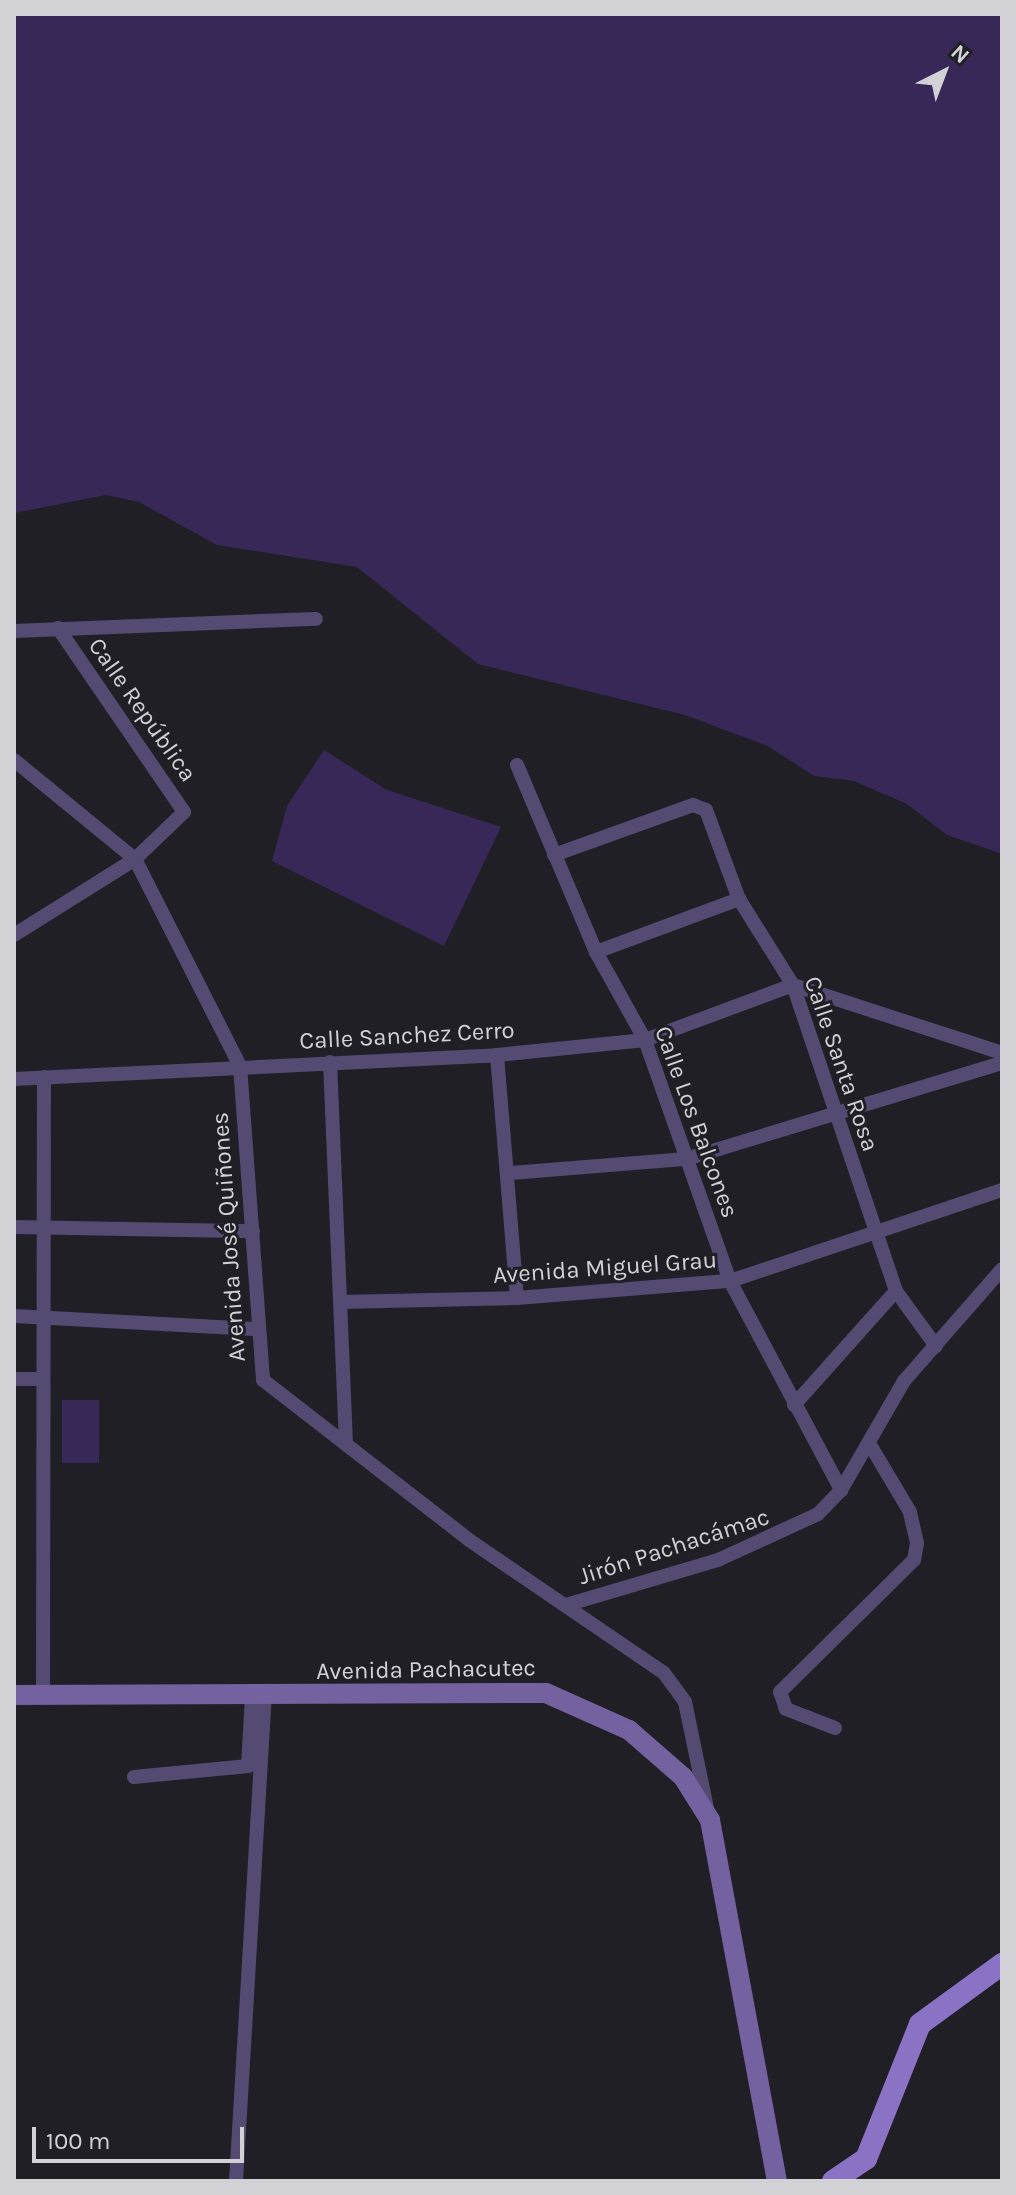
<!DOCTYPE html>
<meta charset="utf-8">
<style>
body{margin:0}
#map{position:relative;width:1016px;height:2195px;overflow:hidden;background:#211f26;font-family:Karla,sans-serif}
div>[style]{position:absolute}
.green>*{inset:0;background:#372857;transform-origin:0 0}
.minor>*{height:14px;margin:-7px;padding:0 7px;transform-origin:7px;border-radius:7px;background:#554a72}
.secondary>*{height:20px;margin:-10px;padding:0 10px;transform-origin:10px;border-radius:10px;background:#7361a0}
.primary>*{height:22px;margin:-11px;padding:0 11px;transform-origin:11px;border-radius:11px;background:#8a72c4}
span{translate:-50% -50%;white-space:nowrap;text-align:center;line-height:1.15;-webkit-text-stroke:6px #211f26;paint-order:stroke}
.street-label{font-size:24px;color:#d2d1d6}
.frame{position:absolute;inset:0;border:16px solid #d2d1d6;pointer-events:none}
.north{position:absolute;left:904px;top:32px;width:80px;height:80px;-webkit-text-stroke:6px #211f26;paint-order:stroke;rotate:42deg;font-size:22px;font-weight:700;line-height:32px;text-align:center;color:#d2d1d6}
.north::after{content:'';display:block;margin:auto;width:28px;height:36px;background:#d2d1d6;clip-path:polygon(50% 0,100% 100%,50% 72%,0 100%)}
.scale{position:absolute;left:32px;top:2127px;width:212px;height:36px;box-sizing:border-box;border:4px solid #d2d1d6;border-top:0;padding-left:10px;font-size:24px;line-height:28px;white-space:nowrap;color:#d2d1d6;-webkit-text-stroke:6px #211f26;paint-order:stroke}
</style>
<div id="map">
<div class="green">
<div style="clip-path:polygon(14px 14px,1002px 14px,1002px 854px,947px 835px,907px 804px,854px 781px,814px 776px,768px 746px,685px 715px,478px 664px,357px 567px,217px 545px,139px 502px,106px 495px,14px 513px)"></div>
<div style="clip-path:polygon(324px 750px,387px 790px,501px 827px,444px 946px,272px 861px,287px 806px)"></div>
<div style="left:62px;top:1400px;width:37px;height:63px"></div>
</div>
<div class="minor">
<div style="left:14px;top:631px;width:302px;rotate:-2.3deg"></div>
<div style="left:14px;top:760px;width:156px;rotate:39.3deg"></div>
<div style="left:135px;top:859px;width:232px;rotate:63.1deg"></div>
<div style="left:240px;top:1066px;width:315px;rotate:85.8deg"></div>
<div style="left:263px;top:1380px;width:261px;rotate:37.8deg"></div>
<div style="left:469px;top:1540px;width:236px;rotate:34.3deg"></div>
<div style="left:664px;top:1673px;width:36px;rotate:54deg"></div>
<div style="left:685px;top:1702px;width:108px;rotate:78.3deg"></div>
<div style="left:517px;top:765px;width:203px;rotate:67.1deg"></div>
<div style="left:596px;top:952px;width:101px;rotate:60.9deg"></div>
<div style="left:645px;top:1040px;width:256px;rotate:70.6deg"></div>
<div style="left:730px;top:1281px;width:237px;rotate:62deg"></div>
<div style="left:554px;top:855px;width:148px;rotate:-19.8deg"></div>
<div style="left:693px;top:805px;width:14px;rotate:21deg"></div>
<div style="left:706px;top:810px;width:95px;rotate:69.7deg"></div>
<div style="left:739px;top:899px;width:102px;rotate:57.9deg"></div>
<div style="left:793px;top:985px;width:323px;rotate:71.4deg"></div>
<div style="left:896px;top:1291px;width:68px;rotate:54deg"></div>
<div style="left:14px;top:935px;width:143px;rotate:-32.1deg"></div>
<div style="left:135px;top:859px;width:68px;rotate:-43.8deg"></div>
<div style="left:184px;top:812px;width:223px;rotate:-124.4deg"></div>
<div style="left:596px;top:952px;width:153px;rotate:-20.3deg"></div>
<div style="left:497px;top:1055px;width:244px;rotate:85.3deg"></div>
<div style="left:330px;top:1062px;width:383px;rotate:87.6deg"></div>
<div style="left:14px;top:1079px;width:484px;rotate:-2.8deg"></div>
<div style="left:497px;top:1055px;width:149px;rotate:-5.8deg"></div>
<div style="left:645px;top:1040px;width:158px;rotate:-20.4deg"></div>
<div style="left:793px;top:985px;width:220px;rotate:18deg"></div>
<div style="left:511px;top:1173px;width:176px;rotate:-4.6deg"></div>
<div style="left:686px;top:1159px;width:330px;rotate:-16.9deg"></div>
<div style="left:14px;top:1227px;width:239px;rotate:1deg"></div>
<div style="left:340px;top:1302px;width:177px;rotate:-1.3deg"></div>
<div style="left:517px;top:1298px;width:214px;rotate:-4.6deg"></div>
<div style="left:730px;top:1281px;width:287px;rotate:-18.5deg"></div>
<div style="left:14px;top:1316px;width:241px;rotate:3.1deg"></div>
<div style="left:14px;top:1379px;width:27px"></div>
<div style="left:794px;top:1405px;width:153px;rotate:-48.2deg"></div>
<div style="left:566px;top:1605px;width:159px;rotate:-16.5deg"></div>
<div style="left:718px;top:1560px;width:110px;rotate:-24.7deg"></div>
<div style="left:818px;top:1514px;width:33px;rotate:-46deg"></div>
<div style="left:841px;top:1490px;width:126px;rotate:-60deg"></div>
<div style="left:904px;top:1381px;width:149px;rotate:-48.8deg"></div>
<div style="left:43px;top:1695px;width:618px;rotate:-89.91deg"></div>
<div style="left:835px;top:1728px;width:53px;rotate:-158.8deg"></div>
<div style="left:786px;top:1709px;width:18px;rotate:-109deg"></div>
<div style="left:780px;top:1692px;width:188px;rotate:-44.6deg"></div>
<div style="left:914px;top:1560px;width:17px;rotate:-80deg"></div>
<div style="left:917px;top:1543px;width:32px;rotate:-103deg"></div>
<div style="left:910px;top:1512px;width:80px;rotate:-120.7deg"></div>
<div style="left:134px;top:1777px;width:115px;rotate:-5.5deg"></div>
<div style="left:248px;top:1766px;width:69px;rotate:-86.7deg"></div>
<div style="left:236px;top:2181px;width:485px;rotate:-86.6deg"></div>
</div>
<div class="secondary">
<div style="left:14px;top:1695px;width:532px;rotate:-0.22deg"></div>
<div style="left:546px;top:1693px;width:91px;rotate:24deg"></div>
<div style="left:629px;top:1730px;width:72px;rotate:41deg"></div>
<div style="left:683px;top:1777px;width:51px;rotate:57.9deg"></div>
<div style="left:710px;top:1820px;width:367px;rotate:79.5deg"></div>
</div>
<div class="primary">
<div style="left:833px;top:2181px;width:40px;rotate:-34deg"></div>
<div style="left:866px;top:2159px;width:145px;rotate:-68.2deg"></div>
<div style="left:920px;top:2024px;width:102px;rotate:-36.2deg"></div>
</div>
<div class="street-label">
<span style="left:142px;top:710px;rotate:55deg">Calle República</span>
<span style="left:407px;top:1036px;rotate:-3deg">Calle Sanchez Cerro</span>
<span style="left:841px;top:1064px;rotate:71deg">Calle Santa Rosa</span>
<span style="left:696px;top:1122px;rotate:70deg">Calle Los Balcones</span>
<span style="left:229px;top:1237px;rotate:-94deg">Avenida José Quiñones</span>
<span style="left:605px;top:1268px;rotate:-4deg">Avenida Miguel Grau</span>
<span style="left:674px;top:1547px;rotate:-18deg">Jirón Pachacámac</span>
<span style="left:426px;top:1670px;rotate:-1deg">Avenida Pachacutec</span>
</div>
<div class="frame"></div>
<div class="north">N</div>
<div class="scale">100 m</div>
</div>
